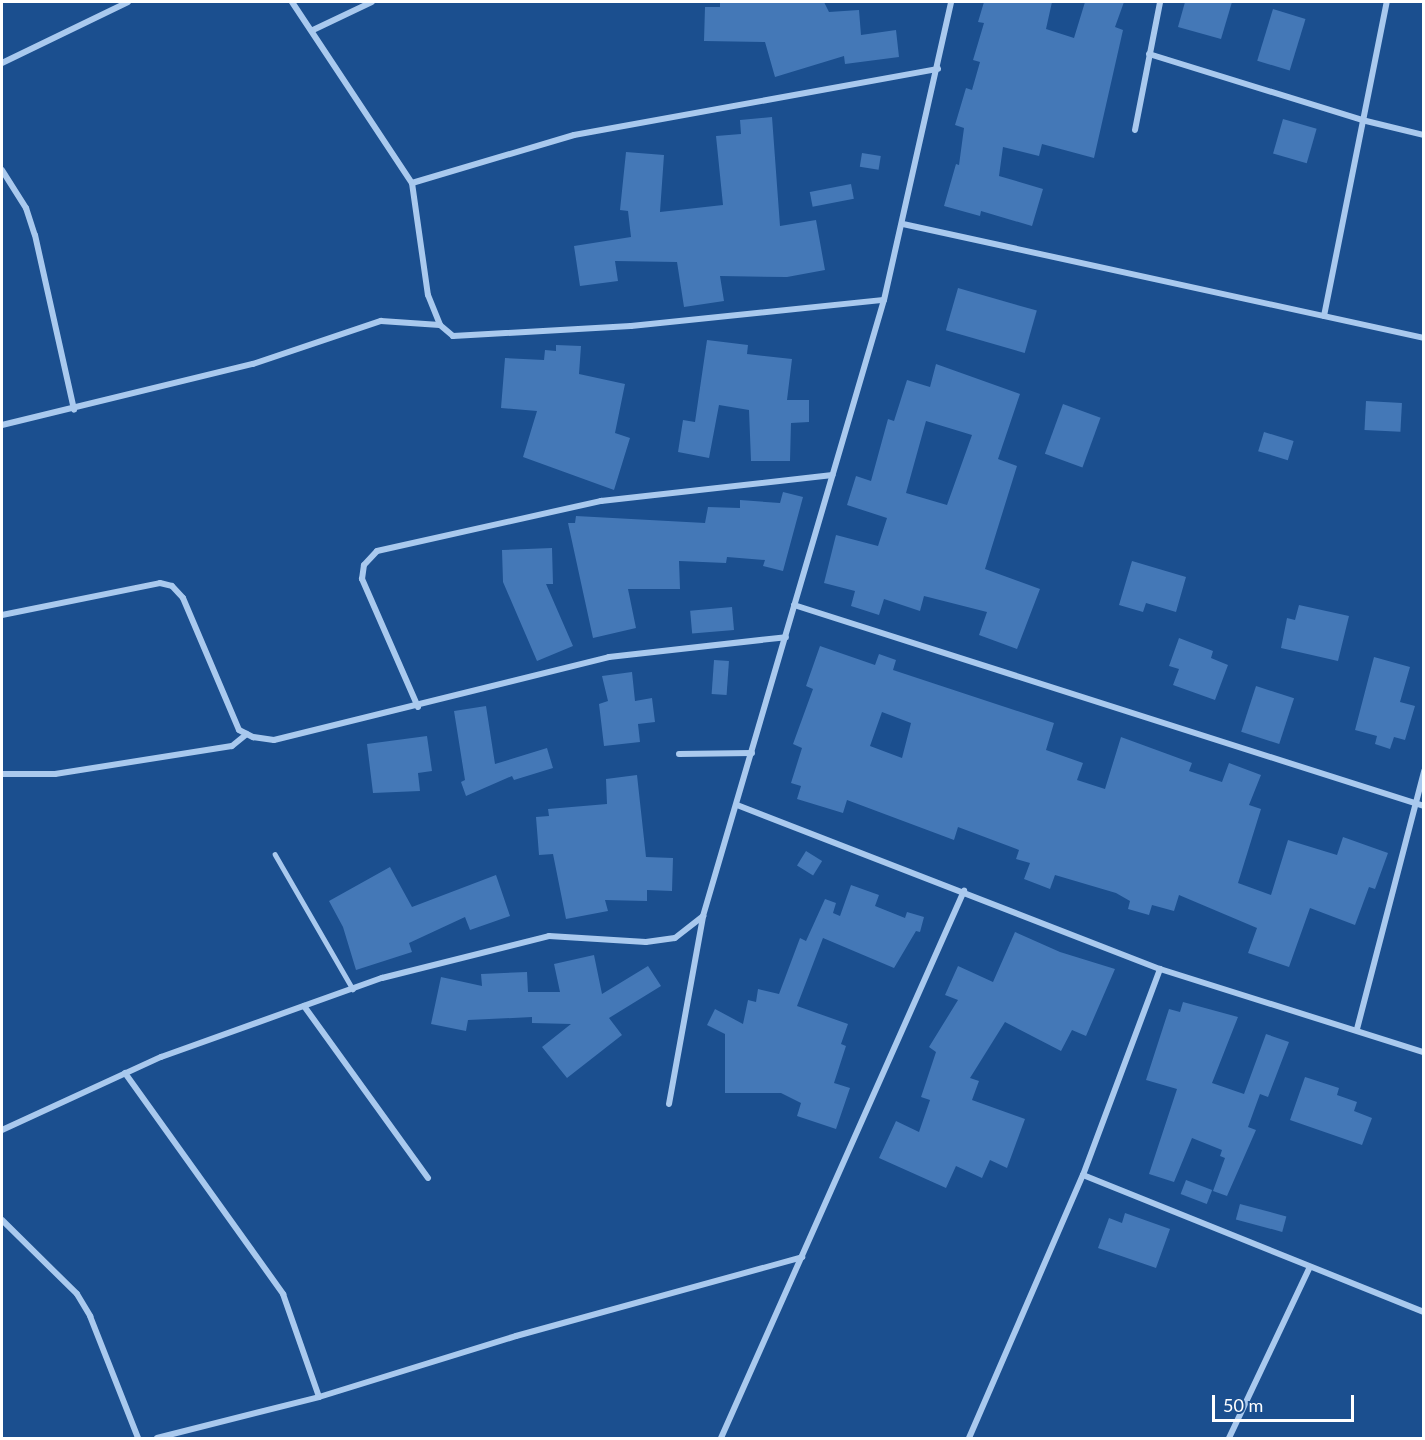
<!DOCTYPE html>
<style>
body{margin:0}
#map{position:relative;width:1425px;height:1440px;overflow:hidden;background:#1b4f8f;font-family:Lato,sans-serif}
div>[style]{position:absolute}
.building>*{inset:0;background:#4478b7;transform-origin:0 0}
.lane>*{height:4.5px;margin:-2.25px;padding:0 2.25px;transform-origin:2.25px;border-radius:2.25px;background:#a9c9ee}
.street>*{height:6px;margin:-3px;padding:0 3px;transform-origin:3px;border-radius:3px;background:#a9c9ee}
span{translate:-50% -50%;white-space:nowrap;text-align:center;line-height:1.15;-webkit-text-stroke:6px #1b4f8f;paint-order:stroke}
.frame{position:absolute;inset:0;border:3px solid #fff;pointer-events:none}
.scale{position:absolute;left:1212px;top:1395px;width:142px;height:27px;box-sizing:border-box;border:3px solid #fff;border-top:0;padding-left:8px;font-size:18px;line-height:21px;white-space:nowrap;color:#fff;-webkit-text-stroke:4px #1b4f8f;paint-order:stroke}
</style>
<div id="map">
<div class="building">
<div style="clip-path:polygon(720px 2px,824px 2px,829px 12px,859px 10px,861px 35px,896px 30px,899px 57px,845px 64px,844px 56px,775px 77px,765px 42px,704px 41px,705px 7px,720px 7px)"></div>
<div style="clip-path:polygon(984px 2px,1052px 2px,1046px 29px,1074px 38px,1085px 2px,1124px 2px,1115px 27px,1123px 30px,1094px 158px,1042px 144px,1039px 156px,1003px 147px,999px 176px,1043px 189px,1032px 226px,981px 211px,980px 216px,944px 206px,956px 164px,959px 165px,964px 128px,955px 125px,966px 88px,972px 90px,980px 62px,973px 60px,984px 23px,978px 22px)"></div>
<div style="clip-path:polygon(1185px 2px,1232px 2px,1221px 39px,1178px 27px)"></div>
<div style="left:1273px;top:9px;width:34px;height:54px;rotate:17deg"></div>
<div style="clip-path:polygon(772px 117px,780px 226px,816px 220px,825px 270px,787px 277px,720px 276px,724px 301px,684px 307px,677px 262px,615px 261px,618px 281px,580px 286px,574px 246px,631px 237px,628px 211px,620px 210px,626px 152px,664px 155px,660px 212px,723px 205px,716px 136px,741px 134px,740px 120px)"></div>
<div style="left:1283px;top:119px;width:35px;height:36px;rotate:16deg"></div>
<div style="left:862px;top:153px;width:19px;height:14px;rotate:9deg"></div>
<div style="left:851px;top:184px;width:15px;height:42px;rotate:79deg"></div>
<div style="left:958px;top:288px;width:82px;height:44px;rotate:16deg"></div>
<div style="clip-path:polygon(707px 340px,748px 345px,747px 354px,792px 359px,787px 400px,809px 400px,809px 422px,791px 423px,790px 461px,751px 461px,749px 410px,719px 405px,709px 458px,678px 452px,683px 420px,695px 422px)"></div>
<div style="clip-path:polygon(556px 345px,581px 346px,579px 374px,625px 384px,615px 433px,630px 438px,614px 490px,523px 457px,537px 411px,501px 408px,505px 358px,544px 360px,545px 350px,556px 351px)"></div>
<div style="clip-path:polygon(evenodd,936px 364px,1020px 394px,998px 459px,1017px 466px,985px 569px,1040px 589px,1017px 649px,979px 635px,987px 612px,924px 596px,920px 611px,884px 599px,879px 615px,851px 606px,855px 591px,824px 583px,836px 535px,878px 546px,887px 518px,847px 505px,856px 476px,871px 481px,888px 419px,894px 421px,907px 380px,930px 387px,936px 364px,926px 421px,972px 435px,947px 505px,906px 493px,926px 421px)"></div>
<div style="left:1366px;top:401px;width:36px;height:29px;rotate:3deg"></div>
<div style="left:1063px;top:404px;width:40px;height:53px;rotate:20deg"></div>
<div style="left:1264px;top:432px;width:31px;height:20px;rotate:17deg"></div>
<div style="clip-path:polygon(783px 492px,803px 497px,783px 571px,763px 566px,765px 560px,727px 557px,726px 563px,679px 561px,680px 589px,628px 589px,636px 628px,593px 638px,568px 523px,575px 523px,576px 516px,705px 523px,708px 507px,740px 508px,740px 500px,780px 503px)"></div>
<div style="clip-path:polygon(552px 548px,553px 584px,546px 584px,573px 646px,537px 661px,503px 582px,502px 550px)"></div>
<div style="clip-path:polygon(1132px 561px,1186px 577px,1176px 612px,1146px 603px,1143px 612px,1119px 605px)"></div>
<div style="clip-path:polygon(1299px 605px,1349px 616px,1338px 661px,1281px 648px,1287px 618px,1295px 620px)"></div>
<div style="left:732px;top:607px;width:23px;height:42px;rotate:85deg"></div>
<div style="clip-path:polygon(1179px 638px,1213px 651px,1211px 658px,1228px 665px,1215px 700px,1173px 685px,1179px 669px,1169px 666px)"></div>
<div style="clip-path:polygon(evenodd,820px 646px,875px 665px,879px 654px,896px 660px,893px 670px,1054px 723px,1046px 750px,1083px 763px,1077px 780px,1105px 789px,1121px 737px,1192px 763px,1189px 771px,1222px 782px,1229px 763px,1261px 775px,1249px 805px,1261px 809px,1238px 883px,1271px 895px,1288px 840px,1337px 855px,1343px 837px,1388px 853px,1375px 889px,1369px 887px,1355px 925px,1310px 908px,1289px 967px,1248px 953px,1257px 928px,1179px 895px,1174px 911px,1152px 905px,1149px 915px,1128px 909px,1130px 901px,1116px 893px,1055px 875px,1050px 889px,1024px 879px,1030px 863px,1016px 859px,1019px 850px,958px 827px,954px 840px,847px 800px,843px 813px,797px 799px,801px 786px,791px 783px,802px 748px,793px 744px,813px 689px,806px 686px,820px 646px,882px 712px,911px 723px,902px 758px,870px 746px,882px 712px)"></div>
<div style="clip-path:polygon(1374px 657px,1410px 667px,1400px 702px,1415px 706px,1405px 740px,1394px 737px,1390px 749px,1375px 744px,1377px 736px,1355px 730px)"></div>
<div style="left:714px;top:660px;width:15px;height:34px;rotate:4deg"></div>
<div style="clip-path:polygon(632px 672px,635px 701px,652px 698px,655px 722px,638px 724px,640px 742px,604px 746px,599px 704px,608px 701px,602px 676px)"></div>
<div style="left:1256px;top:686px;width:40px;height:48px;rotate:18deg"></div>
<div style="clip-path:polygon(486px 706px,495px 764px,547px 748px,553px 768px,514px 780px,512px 776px,466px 796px,461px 782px,465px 780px,454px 711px)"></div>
<div style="clip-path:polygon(427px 736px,432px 771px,418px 773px,420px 791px,373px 793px,367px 744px)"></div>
<div style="clip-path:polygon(637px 775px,646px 857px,673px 858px,672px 891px,647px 890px,647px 901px,605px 900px,608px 911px,566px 919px,553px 854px,539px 855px,536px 817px,549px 816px,548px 809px,607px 804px,606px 779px)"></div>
<div style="left:806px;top:851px;width:19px;height:17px;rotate:32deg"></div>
<div style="clip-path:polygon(390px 867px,412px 907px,496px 875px,510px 916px,470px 930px,465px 917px,409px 943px,412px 952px,356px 970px,343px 927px,329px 901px)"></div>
<div style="clip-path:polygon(851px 885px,879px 895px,875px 906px,905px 918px,907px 912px,924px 917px,920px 932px,916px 931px,894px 968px,823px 938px,797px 1006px,848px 1024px,841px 1044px,846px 1046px,834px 1083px,850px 1088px,836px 1129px,797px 1116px,801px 1103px,781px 1093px,725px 1093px,725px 1034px,707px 1025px,715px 1009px,743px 1024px,748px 1000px,756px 1002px,758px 989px,779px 994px,800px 938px,806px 941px,825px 899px,836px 903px,833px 913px,840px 916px)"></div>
<div style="clip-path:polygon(1015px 932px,1060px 952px,1115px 969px,1086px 1036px,1072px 1030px,1061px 1051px,1005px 1022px,970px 1078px,979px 1081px,972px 1100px,1025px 1119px,1007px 1168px,990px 1160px,982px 1178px,956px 1166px,946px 1188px,879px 1158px,896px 1121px,919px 1132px,930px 1100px,921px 1097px,936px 1052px,929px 1047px,958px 1000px,945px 995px,958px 966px,993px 982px)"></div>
<div style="clip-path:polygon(594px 955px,602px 994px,648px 966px,661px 986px,609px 1018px,622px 1035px,567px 1078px,542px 1047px,571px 1024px,532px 1023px,532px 1017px,468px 1020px,466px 1031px,431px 1024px,441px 977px,482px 986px,481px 974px,527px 972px,528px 992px,560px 992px,554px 964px)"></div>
<div style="clip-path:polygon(1183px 1002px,1238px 1017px,1212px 1083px,1244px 1094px,1266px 1034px,1289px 1042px,1268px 1097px,1260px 1094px,1248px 1127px,1256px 1130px,1227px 1196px,1213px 1191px,1225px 1158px,1220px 1156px,1222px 1150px,1192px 1138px,1174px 1182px,1149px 1174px,1177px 1089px,1146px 1080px,1169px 1009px,1180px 1012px)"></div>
<div style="clip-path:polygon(1305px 1077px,1339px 1088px,1337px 1095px,1357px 1102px,1354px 1111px,1372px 1118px,1362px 1145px,1290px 1120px)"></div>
<div style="left:1186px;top:1180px;width:28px;height:15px;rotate:21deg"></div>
<div style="left:1240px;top:1204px;width:48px;height:16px;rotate:15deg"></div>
<div style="clip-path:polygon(1125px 1213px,1170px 1229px,1156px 1268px,1098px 1248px,1109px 1218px,1122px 1223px)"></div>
</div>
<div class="lane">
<div style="left:275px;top:854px;width:156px;rotate:60deg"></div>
</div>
<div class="street">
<div style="left:292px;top:2px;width:217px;rotate:56.5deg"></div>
<div style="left:412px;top:183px;width:113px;rotate:81.9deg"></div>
<div style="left:428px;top:295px;width:32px;rotate:68deg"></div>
<div style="left:440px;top:325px;width:17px;rotate:40deg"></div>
<div style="left:453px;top:336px;width:178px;rotate:-3.2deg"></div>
<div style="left:631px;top:326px;width:254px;rotate:-5.9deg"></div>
<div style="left:313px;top:30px;width:65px;rotate:-25.4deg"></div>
<div style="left:1149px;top:54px;width:223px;rotate:17.2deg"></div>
<div style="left:1362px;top:120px;width:64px;rotate:13.6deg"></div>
<div style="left:2px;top:63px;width:140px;rotate:-25.8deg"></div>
<div style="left:1135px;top:130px;width:130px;rotate:-78.9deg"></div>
<div style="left:2px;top:170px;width:45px;rotate:57.7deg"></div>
<div style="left:26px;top:208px;width:28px;rotate:72deg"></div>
<div style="left:35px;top:235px;width:179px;rotate:77.4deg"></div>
<div style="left:412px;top:183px;width:169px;rotate:-16.5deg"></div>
<div style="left:574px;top:135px;width:370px;rotate:-10.3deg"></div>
<div style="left:903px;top:224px;width:533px;rotate:12.34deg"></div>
<div style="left:1324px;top:316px;width:320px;rotate:-78.7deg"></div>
<div style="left:2px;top:425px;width:258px;rotate:-13.7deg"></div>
<div style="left:253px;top:364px;width:135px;rotate:-18.6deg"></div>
<div style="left:381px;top:321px;width:59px;rotate:3.9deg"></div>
<div style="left:794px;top:605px;width:661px;rotate:17.7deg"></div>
<div style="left:2px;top:615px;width:161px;rotate:-11.4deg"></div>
<div style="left:160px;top:583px;width:12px;rotate:14deg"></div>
<div style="left:172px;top:586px;width:16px;rotate:47deg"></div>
<div style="left:183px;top:598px;width:143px;rotate:67deg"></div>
<div style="left:239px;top:730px;width:16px;rotate:27deg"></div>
<div style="left:253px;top:737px;width:21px;rotate:8deg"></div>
<div style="left:274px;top:740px;width:345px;rotate:-13.9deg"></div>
<div style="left:609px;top:657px;width:178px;rotate:-6.4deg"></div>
<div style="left:418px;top:707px;width:140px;rotate:-113.6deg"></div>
<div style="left:362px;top:579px;width:14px;rotate:-82deg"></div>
<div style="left:364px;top:565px;width:19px;rotate:-47deg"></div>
<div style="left:377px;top:551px;width:230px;rotate:-12.6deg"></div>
<div style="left:601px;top:501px;width:233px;rotate:-6.4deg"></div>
<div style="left:679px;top:754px;width:73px;rotate:-0.8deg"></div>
<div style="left:2px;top:774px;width:53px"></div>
<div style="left:55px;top:774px;width:179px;rotate:-9deg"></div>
<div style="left:232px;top:746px;width:19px;rotate:-39deg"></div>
<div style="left:737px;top:805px;width:454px;rotate:21.2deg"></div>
<div style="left:1160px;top:969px;width:277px;rotate:17.5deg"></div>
<div style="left:304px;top:1006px;width:212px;rotate:54.2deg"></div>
<div style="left:1357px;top:1029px;width:267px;rotate:-75.4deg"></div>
<div style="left:125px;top:1073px;width:272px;rotate:54.4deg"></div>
<div style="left:283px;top:1294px;width:109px;rotate:70.7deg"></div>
<div style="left:669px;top:1104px;width:191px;rotate:-79.7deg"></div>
<div style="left:2px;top:1130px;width:175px;rotate:-24.7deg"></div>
<div style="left:161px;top:1057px;width:235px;rotate:-19.7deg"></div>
<div style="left:382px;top:978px;width:172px;rotate:-14.1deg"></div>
<div style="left:549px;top:936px;width:97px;rotate:3.5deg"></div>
<div style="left:646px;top:942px;width:29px;rotate:-8deg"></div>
<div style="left:675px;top:938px;width:36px;rotate:-38deg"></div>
<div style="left:703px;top:916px;width:642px;rotate:-73.63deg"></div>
<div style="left:884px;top:300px;width:305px;rotate:-77.3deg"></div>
<div style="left:1083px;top:1175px;width:367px;rotate:21.9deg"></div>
<div style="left:2px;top:1220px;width:105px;rotate:44.6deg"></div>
<div style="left:77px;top:1294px;width:26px;rotate:59deg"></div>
<div style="left:90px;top:1316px;width:131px;rotate:68.5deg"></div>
<div style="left:157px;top:1438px;width:167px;rotate:-14.2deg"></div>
<div style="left:319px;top:1397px;width:206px;rotate:-17.2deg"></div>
<div style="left:516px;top:1336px;width:297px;rotate:-15.4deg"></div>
<div style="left:721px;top:1438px;width:599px;rotate:-66.05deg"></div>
<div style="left:969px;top:1438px;width:287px;rotate:-66.6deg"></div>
<div style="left:1083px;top:1175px;width:220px;rotate:-69.5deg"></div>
<div style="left:1229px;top:1438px;width:189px;rotate:-64.7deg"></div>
</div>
<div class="frame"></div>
<div class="scale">50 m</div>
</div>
